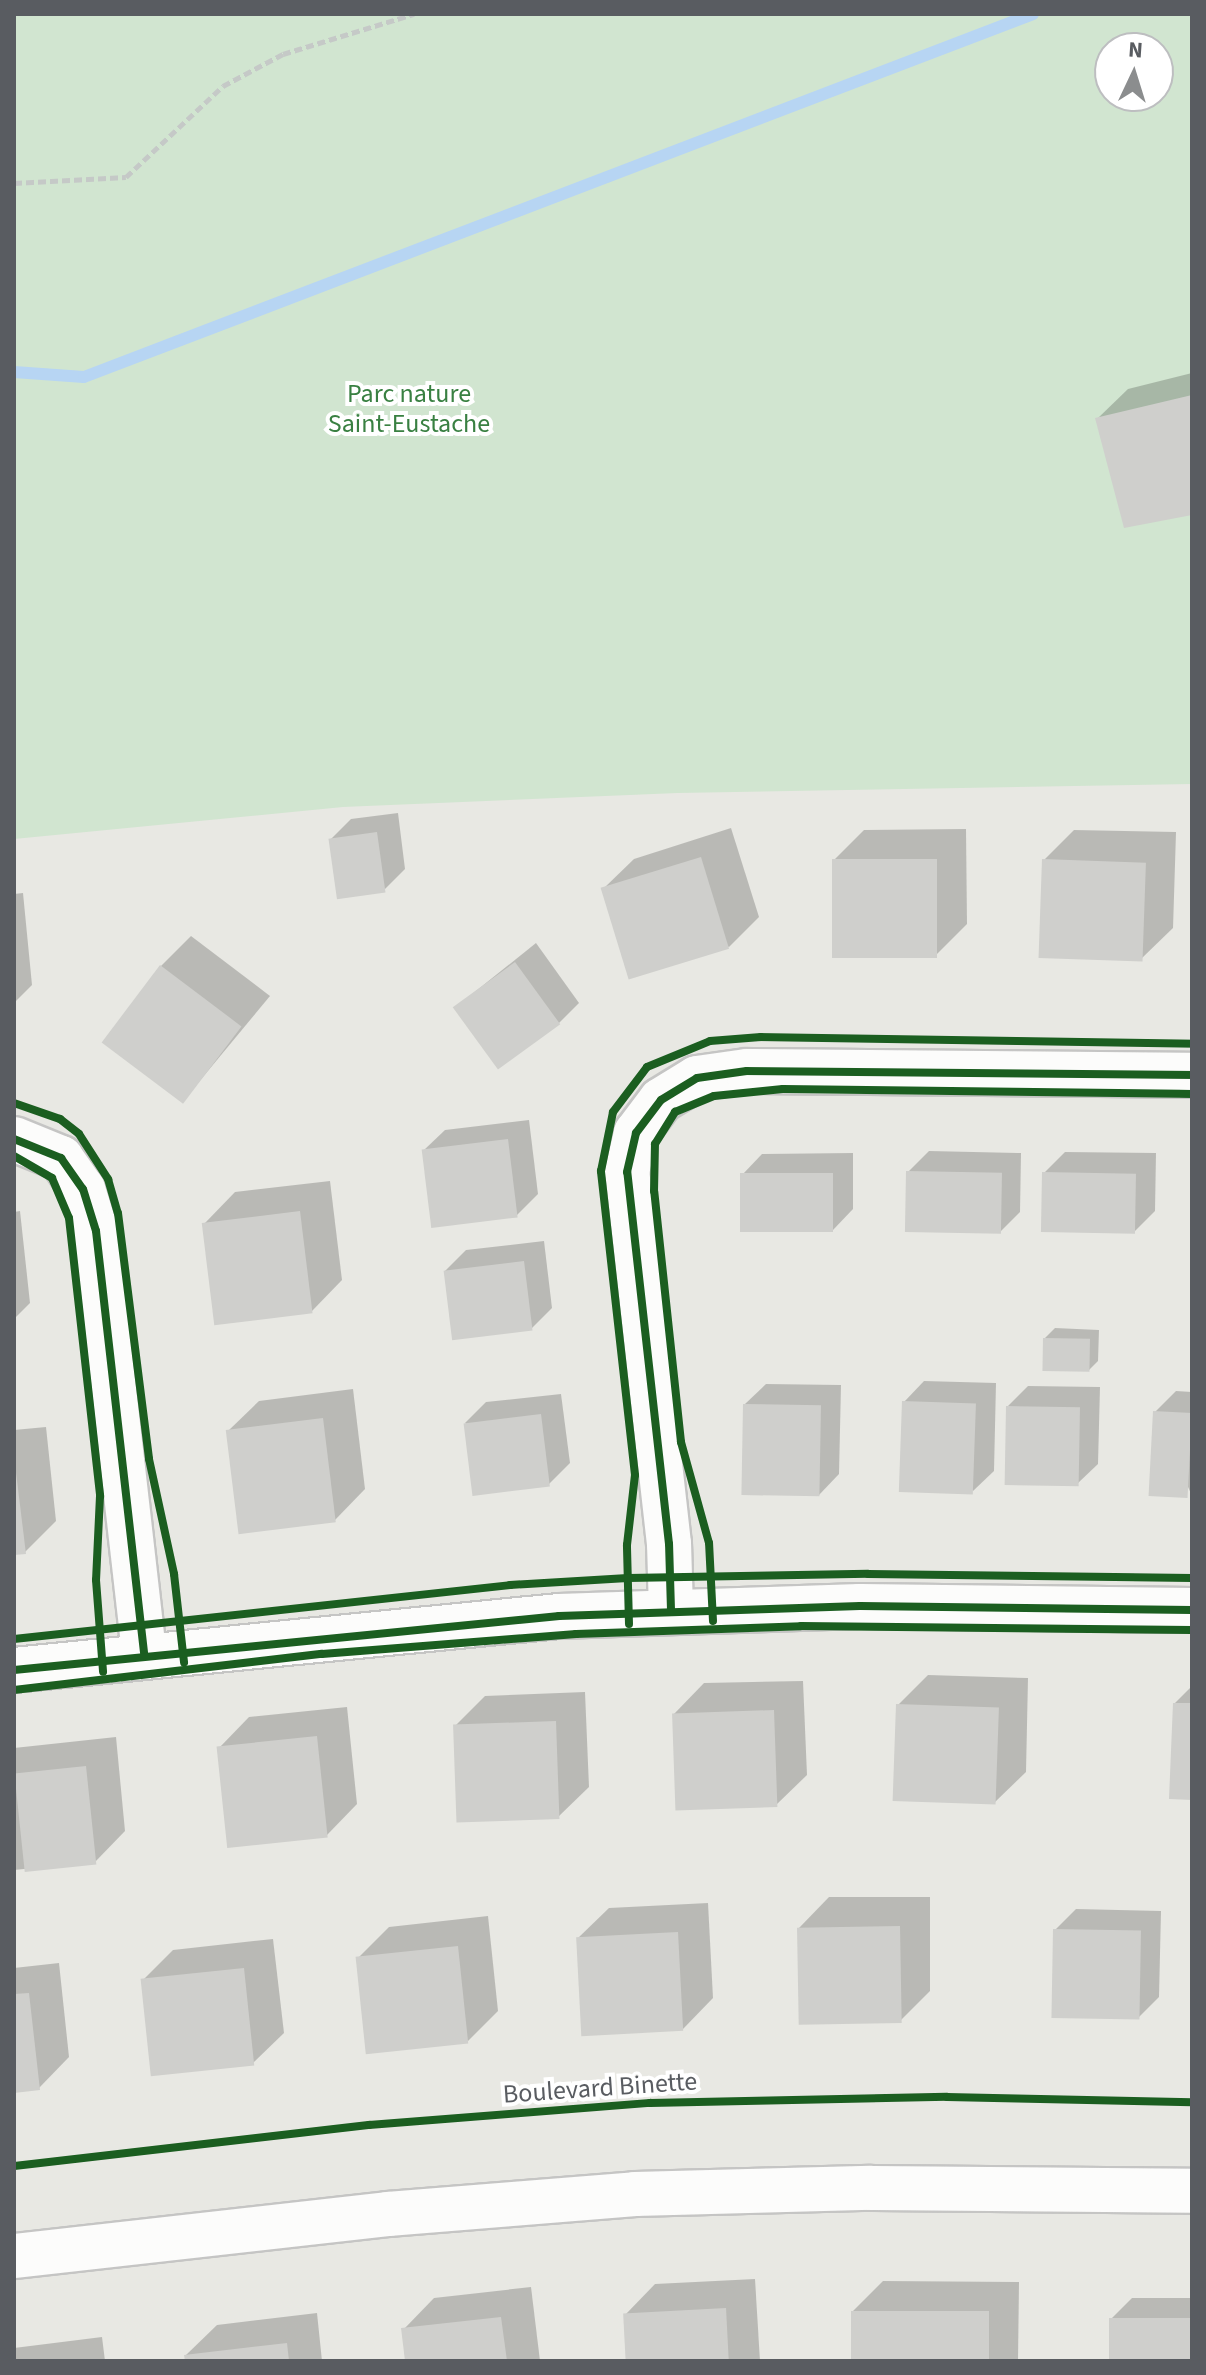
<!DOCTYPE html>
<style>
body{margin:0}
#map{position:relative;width:1206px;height:2375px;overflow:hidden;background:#e8e8e3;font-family:"Source Sans 3",sans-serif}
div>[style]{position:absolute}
.green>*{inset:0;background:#d1e5d0}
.shadow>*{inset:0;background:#0003}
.stream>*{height:12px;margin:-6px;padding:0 6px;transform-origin:6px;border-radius:6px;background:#b7d5f3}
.building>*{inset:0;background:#cfcfcc;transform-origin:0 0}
.path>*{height:5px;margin-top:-2.5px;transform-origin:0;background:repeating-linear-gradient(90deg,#c5c9c7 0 8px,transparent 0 12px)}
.roads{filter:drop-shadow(2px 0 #c5c5c4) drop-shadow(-2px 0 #c5c5c4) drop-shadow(0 2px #c5c5c4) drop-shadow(0 -2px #c5c5c4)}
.minor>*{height:44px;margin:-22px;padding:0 22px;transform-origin:22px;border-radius:22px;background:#fcfcfb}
.tertiary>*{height:44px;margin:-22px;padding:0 22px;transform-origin:22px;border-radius:22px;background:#fcfcfb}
.cycleway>*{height:8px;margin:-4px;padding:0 4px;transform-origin:4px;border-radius:4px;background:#1b5e20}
span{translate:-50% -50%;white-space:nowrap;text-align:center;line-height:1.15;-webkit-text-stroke:8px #fff;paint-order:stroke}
.park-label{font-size:26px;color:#398042}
.street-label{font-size:26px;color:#595c61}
.frame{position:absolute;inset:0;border:16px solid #595c61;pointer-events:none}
.north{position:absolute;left:1094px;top:32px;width:80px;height:80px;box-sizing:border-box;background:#fff;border:2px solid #bdbec0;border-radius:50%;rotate:4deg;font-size:22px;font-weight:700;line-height:32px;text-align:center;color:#595c61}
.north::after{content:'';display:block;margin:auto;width:28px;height:36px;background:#8b8d8e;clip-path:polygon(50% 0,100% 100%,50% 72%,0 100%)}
</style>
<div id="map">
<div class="green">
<div style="clip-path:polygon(evenodd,14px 14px,1192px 14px,1192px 784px,678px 793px,343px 807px,14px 839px,14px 14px,1110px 48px,1158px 48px,1158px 96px,1110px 96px,1110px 48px)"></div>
</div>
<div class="shadow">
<div style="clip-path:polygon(1192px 373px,1192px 513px,1097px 419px,1128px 389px)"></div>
<div style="clip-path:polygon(398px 813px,405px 869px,384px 890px,330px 840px,351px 819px)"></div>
<div style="clip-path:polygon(731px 828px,759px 917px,729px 947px,603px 889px,634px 859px)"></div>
<div style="clip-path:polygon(966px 829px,967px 924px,937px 954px,834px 860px,864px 830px)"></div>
<div style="clip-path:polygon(1074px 830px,1176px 832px,1173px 928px,1142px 958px,1044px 860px)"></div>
<div style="clip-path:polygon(23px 893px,32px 985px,14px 1003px,14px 894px)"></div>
<div style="clip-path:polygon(191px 936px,270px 996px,183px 1101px,161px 966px)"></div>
<div style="clip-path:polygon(536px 943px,579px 1003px,559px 1023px,456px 1007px)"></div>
<div style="clip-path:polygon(529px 1120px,538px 1194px,517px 1215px,424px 1150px,445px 1130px)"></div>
<div style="clip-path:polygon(929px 1151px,1021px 1153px,1020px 1212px,999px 1233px,908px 1172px)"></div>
<div style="clip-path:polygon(1065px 1152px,1156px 1153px,1155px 1211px,1134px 1232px,1044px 1173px)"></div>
<div style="clip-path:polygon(853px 1153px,853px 1209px,833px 1230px,742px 1175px,762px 1154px)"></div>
<div style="clip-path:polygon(330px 1181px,342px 1280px,312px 1311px,205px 1223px,235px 1192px)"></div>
<div style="clip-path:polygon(20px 1211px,30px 1303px,14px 1319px,14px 1212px)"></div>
<div style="clip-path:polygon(544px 1241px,552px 1308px,531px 1329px,445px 1271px,466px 1250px)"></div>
<div style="clip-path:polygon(1055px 1328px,1099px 1330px,1098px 1361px,1088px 1371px,1045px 1338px)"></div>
<div style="clip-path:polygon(924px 1381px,996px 1383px,994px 1471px,973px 1491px,904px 1402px)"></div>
<div style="clip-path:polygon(766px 1384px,841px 1385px,839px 1474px,819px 1495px,745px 1404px)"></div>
<div style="clip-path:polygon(1028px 1386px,1100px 1387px,1098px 1464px,1077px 1484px,1008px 1406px)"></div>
<div style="clip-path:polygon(353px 1389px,365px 1489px,335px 1520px,228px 1431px,259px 1401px)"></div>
<div style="clip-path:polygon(1176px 1391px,1192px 1392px,1192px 1496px,1155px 1412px)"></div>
<div style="clip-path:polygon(561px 1394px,570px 1463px,549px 1484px,465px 1423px,486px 1402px)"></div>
<div style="clip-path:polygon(46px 1427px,56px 1521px,25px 1552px,14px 1553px,14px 1430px)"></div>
<div style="clip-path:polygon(928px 1675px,1028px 1678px,1026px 1772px,995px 1802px,898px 1705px)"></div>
<div style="clip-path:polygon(803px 1681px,807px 1775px,776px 1805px,674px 1714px,704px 1683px)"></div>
<div style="clip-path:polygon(1192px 1686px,1192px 1798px,1175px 1703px)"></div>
<div style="clip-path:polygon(585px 1692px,589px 1787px,558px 1817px,455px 1726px,485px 1696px)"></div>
<div style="clip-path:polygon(347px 1707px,357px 1804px,327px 1835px,219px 1748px,249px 1717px)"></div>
<div style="clip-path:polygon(116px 1737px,125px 1831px,95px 1862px,14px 1870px,14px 1748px)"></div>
<div style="clip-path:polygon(829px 1897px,930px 1897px,930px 1991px,900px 2021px,799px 1928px)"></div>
<div style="clip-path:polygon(708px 1903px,713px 1998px,683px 2029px,578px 1938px,609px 1908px)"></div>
<div style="clip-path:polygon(1076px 1909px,1161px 1911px,1159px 1997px,1138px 2018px,1055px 1930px)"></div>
<div style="clip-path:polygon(488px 1916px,498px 2011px,468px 2041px,358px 1958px,389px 1927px)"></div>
<div style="clip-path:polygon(273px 1939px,284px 2033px,253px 2063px,143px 1980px,173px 1950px)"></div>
<div style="clip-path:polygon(59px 1963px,69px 2057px,39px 2088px,14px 2091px,14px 1968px)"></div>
<div style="clip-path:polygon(755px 2279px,760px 2361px,628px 2361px,625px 2315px,655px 2284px)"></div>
<div style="clip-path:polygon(883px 2281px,1019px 2282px,1018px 2361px,853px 2361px,853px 2311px)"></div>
<div style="clip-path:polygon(531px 2287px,540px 2361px,407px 2361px,404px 2329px,434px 2298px)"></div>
<div style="clip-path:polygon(1132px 2298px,1192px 2298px,1192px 2361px,1111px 2361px,1111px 2319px)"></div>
<div style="clip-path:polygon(317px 2313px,322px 2361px,187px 2361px,186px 2355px,217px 2325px)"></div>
<div style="clip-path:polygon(102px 2337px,105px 2361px,14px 2361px,14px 2348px)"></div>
</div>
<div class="stream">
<div style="left:14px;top:372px;width:70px;rotate:4.1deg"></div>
<div style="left:84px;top:377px;width:1016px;rotate:-20.93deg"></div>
</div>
<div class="building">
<div style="clip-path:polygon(1192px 395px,1192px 515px,1124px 528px,1095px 418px)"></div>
<div style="left:377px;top:832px;width:61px;height:49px;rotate:82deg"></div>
<div style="left:701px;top:857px;width:96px;height:105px;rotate:73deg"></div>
<div style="left:832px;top:859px;width:105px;height:99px"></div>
<div style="left:1042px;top:859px;width:104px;height:99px;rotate:2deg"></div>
<div style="left:515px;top:962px;width:77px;height:77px;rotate:54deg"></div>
<div style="left:160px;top:965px;width:102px;height:97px;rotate:37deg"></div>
<div style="left:508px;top:1139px;width:79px;height:87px;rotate:83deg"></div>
<div style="left:906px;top:1171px;width:96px;height:61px;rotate:1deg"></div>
<div style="left:1042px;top:1172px;width:94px;height:60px;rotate:1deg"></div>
<div style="left:833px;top:1173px;width:59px;height:93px;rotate:90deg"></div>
<div style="left:300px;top:1211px;width:103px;height:99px;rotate:83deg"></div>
<div style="left:524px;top:1261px;width:70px;height:81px;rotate:83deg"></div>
<div style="left:1043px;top:1338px;width:47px;height:33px;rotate:1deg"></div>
<div style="left:902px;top:1401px;width:74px;height:91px;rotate:2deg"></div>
<div style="left:743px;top:1404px;width:78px;height:91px;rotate:1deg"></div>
<div style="left:1006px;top:1406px;width:74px;height:79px;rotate:1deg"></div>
<div style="left:1153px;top:1411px;width:39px;height:85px;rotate:3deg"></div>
<div style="left:541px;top:1414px;width:73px;height:78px;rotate:83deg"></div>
<div style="left:323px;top:1418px;width:105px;height:98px;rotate:83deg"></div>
<div style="clip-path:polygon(14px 1456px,26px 1554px,14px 1555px)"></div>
<div style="clip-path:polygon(1173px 1703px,1192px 1703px,1192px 1800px,1169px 1799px)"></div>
<div style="left:896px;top:1704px;width:103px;height:97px;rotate:2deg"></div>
<div style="left:774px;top:1710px;width:97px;height:102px;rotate:88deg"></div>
<div style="left:556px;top:1721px;width:98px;height:103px;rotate:88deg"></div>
<div style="left:317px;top:1736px;width:102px;height:101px;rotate:84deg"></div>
<div style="left:86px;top:1766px;width:99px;height:72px;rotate:84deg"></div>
<div style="left:900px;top:1926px;width:97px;height:103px;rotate:89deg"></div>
<div style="left:1053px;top:1929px;width:88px;height:89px;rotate:1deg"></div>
<div style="left:678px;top:1932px;width:99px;height:102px;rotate:87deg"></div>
<div style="left:458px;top:1946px;width:98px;height:103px;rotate:84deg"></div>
<div style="left:244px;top:1968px;width:98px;height:104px;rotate:84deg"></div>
<div style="clip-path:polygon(29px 1993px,40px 2090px,14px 2093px,14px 1994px)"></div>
<div style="left:726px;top:2308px;width:53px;height:103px;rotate:87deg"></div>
<div style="left:851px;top:2311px;width:138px;height:50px"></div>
<div style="clip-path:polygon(501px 2317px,507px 2361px,405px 2361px,401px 2328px)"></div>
<div style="left:1109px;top:2318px;width:83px;height:43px"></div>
<div style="clip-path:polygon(287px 2343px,289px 2361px,185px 2361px,184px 2355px)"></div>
</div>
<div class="path">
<div style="left:14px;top:183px;width:112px;rotate:-3.1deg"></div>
<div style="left:126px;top:177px;width:133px;rotate:-43.2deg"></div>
<div style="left:223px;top:86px;width:68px;rotate:-28.1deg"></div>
<div style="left:283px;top:54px;width:137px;rotate:-17deg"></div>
</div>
<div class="roads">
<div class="minor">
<div style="left:14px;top:1139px;width:51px;rotate:22deg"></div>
<div style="left:61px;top:1158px;width:38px;rotate:55deg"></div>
<div style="left:83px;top:1189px;width:44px;rotate:72.8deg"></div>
<div style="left:96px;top:1231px;width:427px;rotate:83.5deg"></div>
<div style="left:671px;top:1610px;width:66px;rotate:-91.7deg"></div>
<div style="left:669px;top:1544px;width:374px;rotate:-96.4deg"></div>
<div style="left:627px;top:1172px;width:40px;rotate:-77deg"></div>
<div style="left:636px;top:1133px;width:41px;rotate:-52.9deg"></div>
<div style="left:661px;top:1100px;width:42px;rotate:-31.4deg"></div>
<div style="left:697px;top:1078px;width:50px;rotate:-8deg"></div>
<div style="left:747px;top:1071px;width:445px;rotate:0.5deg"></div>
<div style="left:14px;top:1670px;width:548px;rotate:-5.66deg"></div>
<div style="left:559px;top:1616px;width:301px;rotate:-1.9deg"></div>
<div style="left:860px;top:1606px;width:332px;rotate:0.7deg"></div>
</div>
<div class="tertiary">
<div style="left:14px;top:2256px;width:376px;rotate:-6.4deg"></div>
<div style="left:388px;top:2214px;width:248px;rotate:-4.6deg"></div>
<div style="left:635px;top:2194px;width:236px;rotate:-1.5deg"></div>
<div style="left:871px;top:2188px;width:321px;rotate:0.5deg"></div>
</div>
</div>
<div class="cycleway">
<div style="left:14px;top:1103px;width:49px;rotate:19.2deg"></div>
<div style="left:60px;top:1119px;width:24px;rotate:38deg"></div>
<div style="left:79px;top:1134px;width:54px;rotate:57.2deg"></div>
<div style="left:108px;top:1179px;width:35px;rotate:74deg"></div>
<div style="left:118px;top:1213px;width:248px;rotate:82.8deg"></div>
<div style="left:149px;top:1459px;width:118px;rotate:77.7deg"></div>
<div style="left:174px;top:1574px;width:89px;rotate:83.5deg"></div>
<div style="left:14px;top:1139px;width:51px;rotate:22deg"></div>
<div style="left:61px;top:1158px;width:38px;rotate:55deg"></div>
<div style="left:83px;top:1189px;width:44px;rotate:72.8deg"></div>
<div style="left:96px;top:1231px;width:427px;rotate:83.5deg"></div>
<div style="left:14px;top:1156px;width:44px;rotate:30.1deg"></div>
<div style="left:52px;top:1178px;width:43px;rotate:67deg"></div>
<div style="left:69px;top:1218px;width:280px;rotate:83.6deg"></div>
<div style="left:100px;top:1496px;width:84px;rotate:92.7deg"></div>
<div style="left:96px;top:1580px;width:92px;rotate:85.6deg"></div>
<div style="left:671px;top:1610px;width:66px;rotate:-91.7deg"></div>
<div style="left:669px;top:1544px;width:374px;rotate:-96.4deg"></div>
<div style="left:627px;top:1172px;width:40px;rotate:-77deg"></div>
<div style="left:636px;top:1133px;width:41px;rotate:-52.9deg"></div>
<div style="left:661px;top:1100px;width:42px;rotate:-31.4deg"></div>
<div style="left:697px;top:1078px;width:50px;rotate:-8deg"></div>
<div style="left:747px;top:1071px;width:445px;rotate:0.5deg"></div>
<div style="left:713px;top:1621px;width:78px;rotate:-92.9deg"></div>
<div style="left:709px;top:1543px;width:105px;rotate:-105.5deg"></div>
<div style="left:681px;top:1442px;width:252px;rotate:-96.1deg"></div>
<div style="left:654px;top:1191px;width:47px;rotate:-88.8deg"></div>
<div style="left:655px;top:1144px;width:38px;rotate:-58deg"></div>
<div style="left:675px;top:1112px;width:42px;rotate:-22.3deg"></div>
<div style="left:714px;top:1096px;width:69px;rotate:-5.8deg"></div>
<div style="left:783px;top:1089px;width:409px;rotate:0.7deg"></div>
<div style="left:629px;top:1624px;width:79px;rotate:-91.5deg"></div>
<div style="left:627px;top:1545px;width:70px;rotate:-83.5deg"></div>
<div style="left:635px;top:1475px;width:306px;rotate:-96.4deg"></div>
<div style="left:601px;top:1171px;width:60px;rotate:-78.5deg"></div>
<div style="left:613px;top:1112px;width:56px;rotate:-52.9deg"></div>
<div style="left:647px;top:1067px;width:68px;rotate:-22.4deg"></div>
<div style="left:710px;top:1041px;width:51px;rotate:-4.5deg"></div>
<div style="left:761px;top:1037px;width:431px;rotate:0.9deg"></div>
<div style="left:14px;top:1639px;width:499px;rotate:-6.2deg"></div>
<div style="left:510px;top:1585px;width:118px;rotate:-3.4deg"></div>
<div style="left:628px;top:1578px;width:240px;rotate:-1deg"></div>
<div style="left:868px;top:1574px;width:324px;rotate:0.7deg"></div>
<div style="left:14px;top:1670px;width:548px;rotate:-5.66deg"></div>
<div style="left:559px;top:1616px;width:301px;rotate:-1.9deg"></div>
<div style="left:860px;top:1606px;width:332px;rotate:0.7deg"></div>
<div style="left:14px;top:1690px;width:310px;rotate:-6.7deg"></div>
<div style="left:322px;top:1654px;width:255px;rotate:-4.5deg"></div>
<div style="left:576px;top:1634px;width:225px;rotate:-2deg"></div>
<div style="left:801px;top:1626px;width:391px;rotate:0.6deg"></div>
<div style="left:14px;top:2166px;width:357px;rotate:-6.6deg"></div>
<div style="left:369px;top:2125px;width:282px;rotate:-4.5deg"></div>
<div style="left:650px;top:2103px;width:297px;rotate:-1.2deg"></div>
<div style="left:947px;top:2097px;width:245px;rotate:1.2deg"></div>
</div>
<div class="park-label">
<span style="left:409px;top:409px">Parc nature<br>Saint-Eustache</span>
</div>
<div class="street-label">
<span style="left:600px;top:2088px;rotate:-4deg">Boulevard Binette</span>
</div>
<div class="frame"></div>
<div class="north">N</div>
</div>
